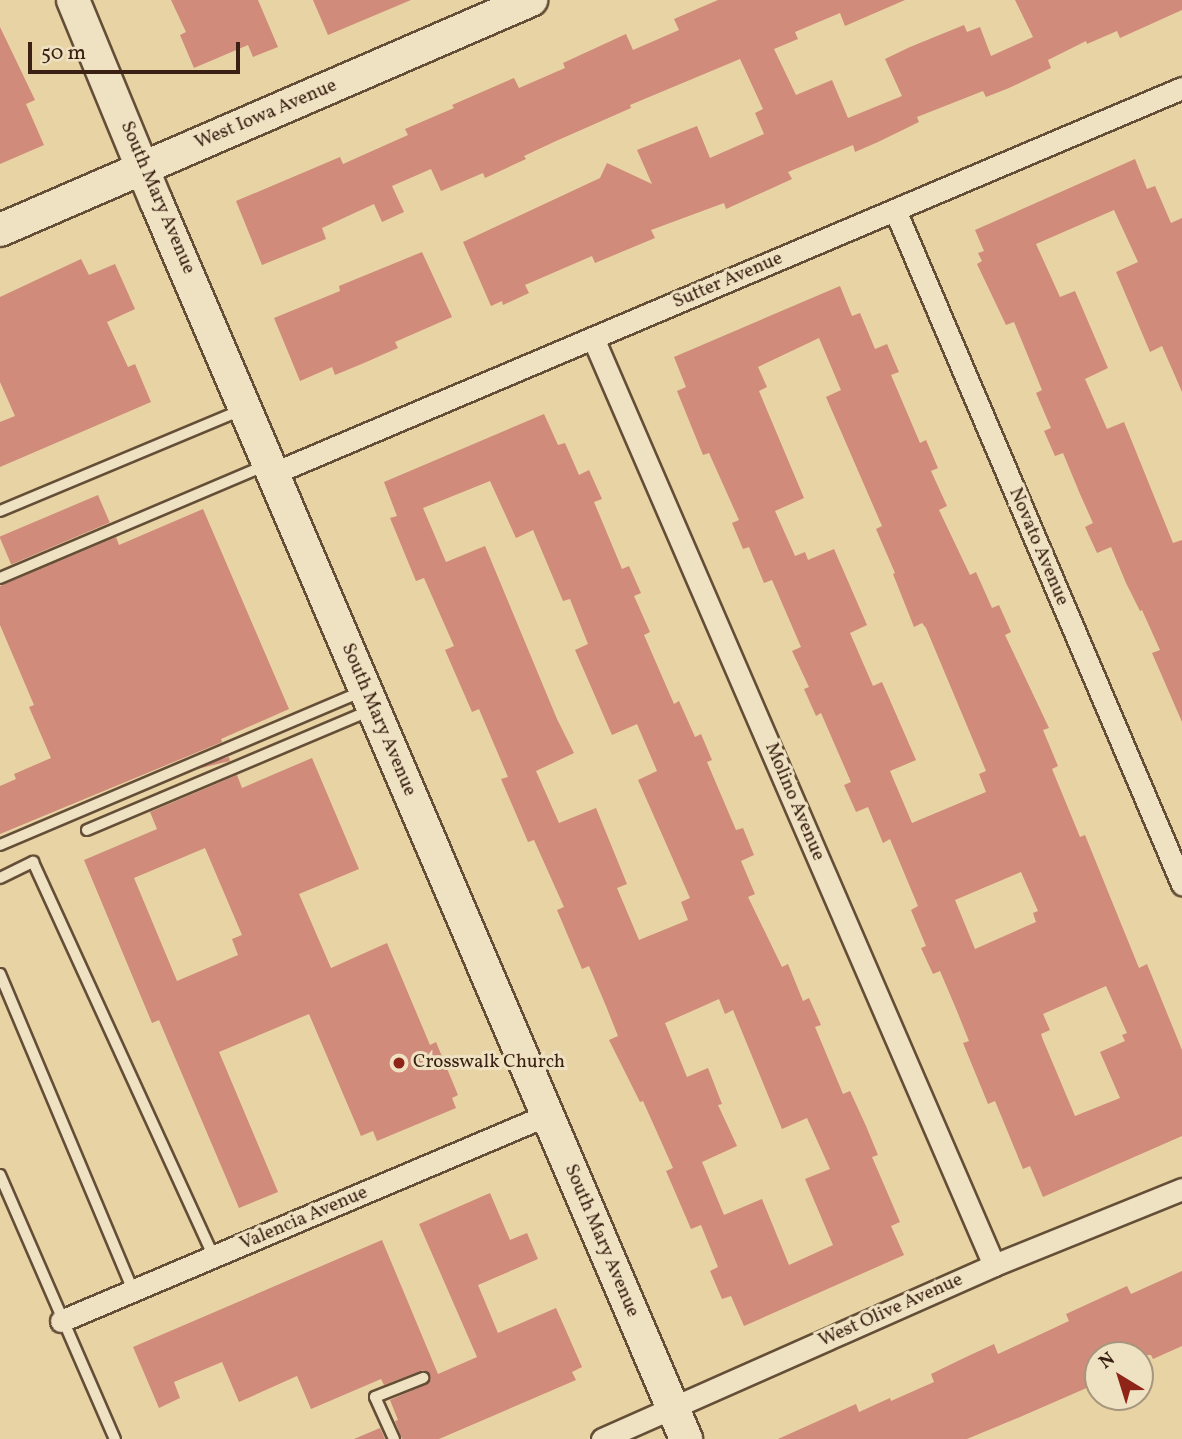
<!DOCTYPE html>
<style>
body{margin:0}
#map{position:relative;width:1182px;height:1439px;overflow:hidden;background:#e7d3a3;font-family:Vollkorn,serif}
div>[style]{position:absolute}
.building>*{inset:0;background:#d18b7a;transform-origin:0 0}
.roads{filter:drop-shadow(2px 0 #654e37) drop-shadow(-2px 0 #654e37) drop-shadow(0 2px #654e37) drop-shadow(0 -2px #654e37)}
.lane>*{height:10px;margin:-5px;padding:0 5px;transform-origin:5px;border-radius:5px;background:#efe2c3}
.street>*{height:21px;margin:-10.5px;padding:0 10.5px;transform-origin:10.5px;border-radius:10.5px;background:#efe2c3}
.secondary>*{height:32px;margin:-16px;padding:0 16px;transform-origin:16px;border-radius:16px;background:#efe2c3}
.dots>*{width:19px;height:19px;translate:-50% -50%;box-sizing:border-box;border:4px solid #efe2c3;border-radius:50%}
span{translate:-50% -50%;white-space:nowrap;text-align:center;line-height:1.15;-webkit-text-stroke:6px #efe2c3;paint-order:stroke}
.street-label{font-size:19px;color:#3a2113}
.poi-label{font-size:19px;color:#3a2113}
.left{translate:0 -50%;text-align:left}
.north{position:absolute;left:1084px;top:1341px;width:70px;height:70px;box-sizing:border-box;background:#efe2c3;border:2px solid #a7957d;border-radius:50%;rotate:322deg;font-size:19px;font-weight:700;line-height:28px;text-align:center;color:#3a2113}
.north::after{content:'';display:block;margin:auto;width:24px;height:32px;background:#8f2418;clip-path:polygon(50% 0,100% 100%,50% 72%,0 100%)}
.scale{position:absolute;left:28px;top:42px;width:212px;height:32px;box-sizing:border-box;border:4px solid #3a2113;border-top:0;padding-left:9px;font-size:21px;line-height:24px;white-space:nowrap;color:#3a2113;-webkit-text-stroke:5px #efe2c3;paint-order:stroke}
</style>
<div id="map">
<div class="building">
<div style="clip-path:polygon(171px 0,258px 0,278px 47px,253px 57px,248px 45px,194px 68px,180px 35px,186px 32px)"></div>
<div style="clip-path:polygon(313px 0,411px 0,328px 35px)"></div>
<div style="clip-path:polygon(718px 0,905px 0,845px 26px,840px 13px,795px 32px,798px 39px,774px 49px,796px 95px,832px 80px,848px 118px,902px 96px,885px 59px,910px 47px,964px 25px,967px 32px,980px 27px,991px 56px,1033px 37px,1015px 0,1182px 0,1182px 10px,1120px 38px,1117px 31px,1087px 44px,1086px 41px,1048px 60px,1051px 68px,1009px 88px,986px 97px,983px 91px,917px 117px,919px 122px,878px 142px,855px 152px,853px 145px,788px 172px,792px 179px,726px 209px,724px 203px,651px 230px,655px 238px,595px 263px,592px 256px,525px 285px,529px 293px,503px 305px,502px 301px,491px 306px,463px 242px,600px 178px,607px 163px,652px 184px,637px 150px,697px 126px,710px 158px,764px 134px,755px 113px,763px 109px,740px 59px,630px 105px,631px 108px,556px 141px,524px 156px,526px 159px,485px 178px,483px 173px,441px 191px,431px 169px,392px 186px,404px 212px,382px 222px,374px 204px,322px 228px,326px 239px,262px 265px,236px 201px,340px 157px,343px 164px,408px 135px,405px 129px,454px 108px,452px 105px,514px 78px,519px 88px,565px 68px,563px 63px,626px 34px,633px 50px,679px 30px,674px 19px)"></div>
<div style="clip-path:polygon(0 27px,35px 100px,26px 104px,44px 145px,0 164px)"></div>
<div style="clip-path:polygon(1135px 159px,1147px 189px,1155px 186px,1171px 223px,1182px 218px,1182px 392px,1162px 346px,1150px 352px,1116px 272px,1138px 262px,1114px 210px,1036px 244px,1060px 297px,1075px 291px,1108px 368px,1085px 379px,1107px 429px,1124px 422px,1173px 543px,1182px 540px,1182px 722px,1152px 653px,1160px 650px,1142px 610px,1140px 611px,1126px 583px,1111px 547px,1097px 553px,1085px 527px,1093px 523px,1080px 494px,1063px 453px,1055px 456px,1044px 431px,1051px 428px,1036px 393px,1042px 390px,1014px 322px,1006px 325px,977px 264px,982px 261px,978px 253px,984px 251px,975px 230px)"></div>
<div style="clip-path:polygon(422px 252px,452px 317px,395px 342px,398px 348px,364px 363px,335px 375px,332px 367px,300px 381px,274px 318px,340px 291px,339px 286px)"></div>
<div style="clip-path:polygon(81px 259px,89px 275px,115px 264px,135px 309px,107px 322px,128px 367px,135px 364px,151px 402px,0 467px,0 422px,15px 416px,0 382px,0 297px)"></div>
<div style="clip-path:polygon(evenodd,840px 286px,852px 316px,860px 313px,875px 349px,887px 344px,899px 372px,891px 375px,920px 443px,926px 440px,938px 468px,931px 471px,947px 506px,939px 510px,970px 575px,976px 572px,992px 608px,999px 605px,1011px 632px,1005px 635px,1049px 728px,1043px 730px,1058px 766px,1052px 769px,1080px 837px,1085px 835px,1139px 968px,1147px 964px,1182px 1050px,1182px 1136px,1043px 1197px,1030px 1166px,1023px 1169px,995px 1101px,988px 1104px,963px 1043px,969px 1041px,957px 1011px,940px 971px,933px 974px,921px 948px,926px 946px,911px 910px,918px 906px,890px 839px,883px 843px,868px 807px,856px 812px,844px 785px,851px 782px,821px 713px,816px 716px,804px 689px,809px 687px,792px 651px,801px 647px,772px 580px,764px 583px,749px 547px,743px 549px,732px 523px,739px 520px,709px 453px,703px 455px,677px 391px,686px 387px,674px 357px,840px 286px,819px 338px,841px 390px,826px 397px,882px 526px,876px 529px,895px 573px,893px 574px,914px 627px,922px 623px,926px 628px,986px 771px,979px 774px,986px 792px,912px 823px,890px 771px,916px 760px,882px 682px,873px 686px,850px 633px,867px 625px,834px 549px,808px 560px,805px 552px,795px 556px,775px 511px,804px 498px,759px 391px,767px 387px,758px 367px,819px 338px,840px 286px,1021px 872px,1038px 911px,1033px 913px,1036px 922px,975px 949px,955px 900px,1021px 872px,840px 286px,1106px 986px,1127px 1033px,1122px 1035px,1125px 1041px,1100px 1052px,1120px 1098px,1075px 1116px,1043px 1040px,1041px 1034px,1050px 1030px,1043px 1014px,1106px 986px)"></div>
<div style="clip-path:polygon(evenodd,544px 414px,558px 445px,565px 443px,579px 475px,589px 470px,602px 499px,594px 502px,622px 569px,629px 566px,641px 593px,634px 596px,650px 632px,644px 635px,674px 704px,679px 701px,695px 737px,701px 734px,712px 760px,707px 762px,736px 830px,743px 828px,754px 855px,741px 861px,755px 894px,748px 897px,782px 967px,788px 964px,803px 1001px,809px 998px,821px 1025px,815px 1027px,843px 1094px,850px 1091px,866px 1126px,878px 1155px,872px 1157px,900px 1222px,891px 1226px,904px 1255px,744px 1326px,731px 1296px,722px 1299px,710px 1271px,718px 1267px,701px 1225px,691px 1229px,666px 1171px,673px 1168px,643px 1101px,640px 1102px,609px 1040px,618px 1036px,606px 1006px,589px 966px,582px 969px,557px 910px,564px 907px,534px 840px,528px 842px,501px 779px,508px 777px,479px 709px,472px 712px,445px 650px,454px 646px,424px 578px,416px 581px,390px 518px,397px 516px,384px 482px,544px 414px,490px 481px,516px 538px,533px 530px,563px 601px,570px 599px,588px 644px,575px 650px,612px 735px,637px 724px,657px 771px,638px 780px,690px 898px,681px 902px,688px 920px,639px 940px,617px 888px,627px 884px,596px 808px,559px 823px,536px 771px,574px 753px,557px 719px,485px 546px,446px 562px,423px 508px,490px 481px,544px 414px,719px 999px,725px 1014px,733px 1010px,782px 1129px,807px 1118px,830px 1169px,805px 1179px,833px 1245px,789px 1265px,762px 1199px,724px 1215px,702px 1162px,737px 1146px,718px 1105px,722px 1104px,708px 1068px,687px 1077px,665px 1023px,719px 999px)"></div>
<div style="left:98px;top:495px;width:30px;height:107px;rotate:67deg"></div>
<div style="clip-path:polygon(203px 509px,289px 709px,221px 739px,222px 742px,0 834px,0 786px,16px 779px,14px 774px,51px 758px,29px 707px,34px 705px,0 625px,0 586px,116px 537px,119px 545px)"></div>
<div style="left:229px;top:757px;width:4px;height:95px;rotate:76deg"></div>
<div style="clip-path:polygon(evenodd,312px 758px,359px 869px,299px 894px,331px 968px,387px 943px,430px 1045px,436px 1042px,458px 1095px,452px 1098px,456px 1108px,377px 1141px,373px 1131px,361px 1136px,309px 1014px,219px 1052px,278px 1192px,239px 1208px,159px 1020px,152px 1023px,84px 860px,157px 829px,150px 812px,237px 775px,242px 788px,312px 758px,205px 848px,242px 935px,232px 939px,238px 955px,177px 981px,134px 878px,205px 848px)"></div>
<div style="clip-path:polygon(490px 1193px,510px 1240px,527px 1233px,538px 1259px,478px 1285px,498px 1333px,556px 1308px,582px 1367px,572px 1372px,576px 1380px,439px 1439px,402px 1439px,395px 1421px,398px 1420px,390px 1400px,429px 1383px,430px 1375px,423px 1370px,384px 1385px,381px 1379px,311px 1409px,297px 1376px,239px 1402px,222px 1362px,174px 1382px,180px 1398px,159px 1408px,133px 1347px,382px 1240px,438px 1374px,477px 1357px,419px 1224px)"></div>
<div style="clip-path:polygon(1182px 1271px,1182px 1346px,1153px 1359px,1151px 1355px,1098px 1355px,1098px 1383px,1020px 1417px,967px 1439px,778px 1439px,856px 1404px,859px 1412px,890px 1398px,891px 1401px,934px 1382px,931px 1374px,964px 1358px,994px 1344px,998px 1354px,1069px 1321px,1066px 1314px,1127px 1286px,1131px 1294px)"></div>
<div style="clip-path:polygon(380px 1428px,385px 1439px,354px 1439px)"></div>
</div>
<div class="roads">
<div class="lane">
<div style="left:0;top:511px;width:264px;rotate:-22.7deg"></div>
<div style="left:0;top:578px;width:287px;rotate:-23deg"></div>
<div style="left:87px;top:830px;width:308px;rotate:-22.9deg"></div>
<div style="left:0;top:845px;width:392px;rotate:-23deg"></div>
<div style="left:0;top:878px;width:37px;rotate:-26deg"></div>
<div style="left:33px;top:862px;width:435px;rotate:65.4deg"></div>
<div style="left:0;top:974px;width:344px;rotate:67.2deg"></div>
<div style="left:0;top:1175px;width:288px;rotate:66.5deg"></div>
<div style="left:394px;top:1439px;width:46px;rotate:-114.3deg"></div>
<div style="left:375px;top:1397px;width:52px;rotate:-21.6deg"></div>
</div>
<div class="street">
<div style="left:895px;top:210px;width:733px;rotate:66.93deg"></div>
<div style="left:593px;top:338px;width:1010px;rotate:66.61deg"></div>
<div style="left:274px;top:473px;width:986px;rotate:-22.98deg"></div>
<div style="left:61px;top:1321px;width:528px;rotate:-22.97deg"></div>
<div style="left:602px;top:1439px;width:429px;rotate:-23.9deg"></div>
<div style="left:994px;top:1265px;width:203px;rotate:-22deg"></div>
</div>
<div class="secondary">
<div style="left:73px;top:0;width:217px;rotate:67.6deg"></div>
<div style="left:156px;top:201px;width:1347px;rotate:66.82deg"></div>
<div style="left:0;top:230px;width:579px;rotate:-23.42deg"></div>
</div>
</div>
<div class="dots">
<div style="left:399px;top:1063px;background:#8f2418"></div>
</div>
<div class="street-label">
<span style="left:266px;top:115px;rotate:-23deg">West Iowa Avenue</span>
<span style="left:157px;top:198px;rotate:67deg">South Mary Avenue</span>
<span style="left:728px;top:281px;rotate:-23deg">Sutter Avenue</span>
<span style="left:1038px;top:547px;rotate:67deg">Novato Avenue</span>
<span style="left:378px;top:720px;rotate:67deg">South Mary Avenue</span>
<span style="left:794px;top:802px;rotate:67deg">Molino Avenue</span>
<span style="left:304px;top:1219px;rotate:-23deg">Valencia Avenue</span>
<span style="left:601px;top:1241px;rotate:67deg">South Mary Avenue</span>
<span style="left:891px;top:1311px;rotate:-24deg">West Olive Avenue</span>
</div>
<div class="poi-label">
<span class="left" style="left:413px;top:1063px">Crosswalk Church</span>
</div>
<div class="north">N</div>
<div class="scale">50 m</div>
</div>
